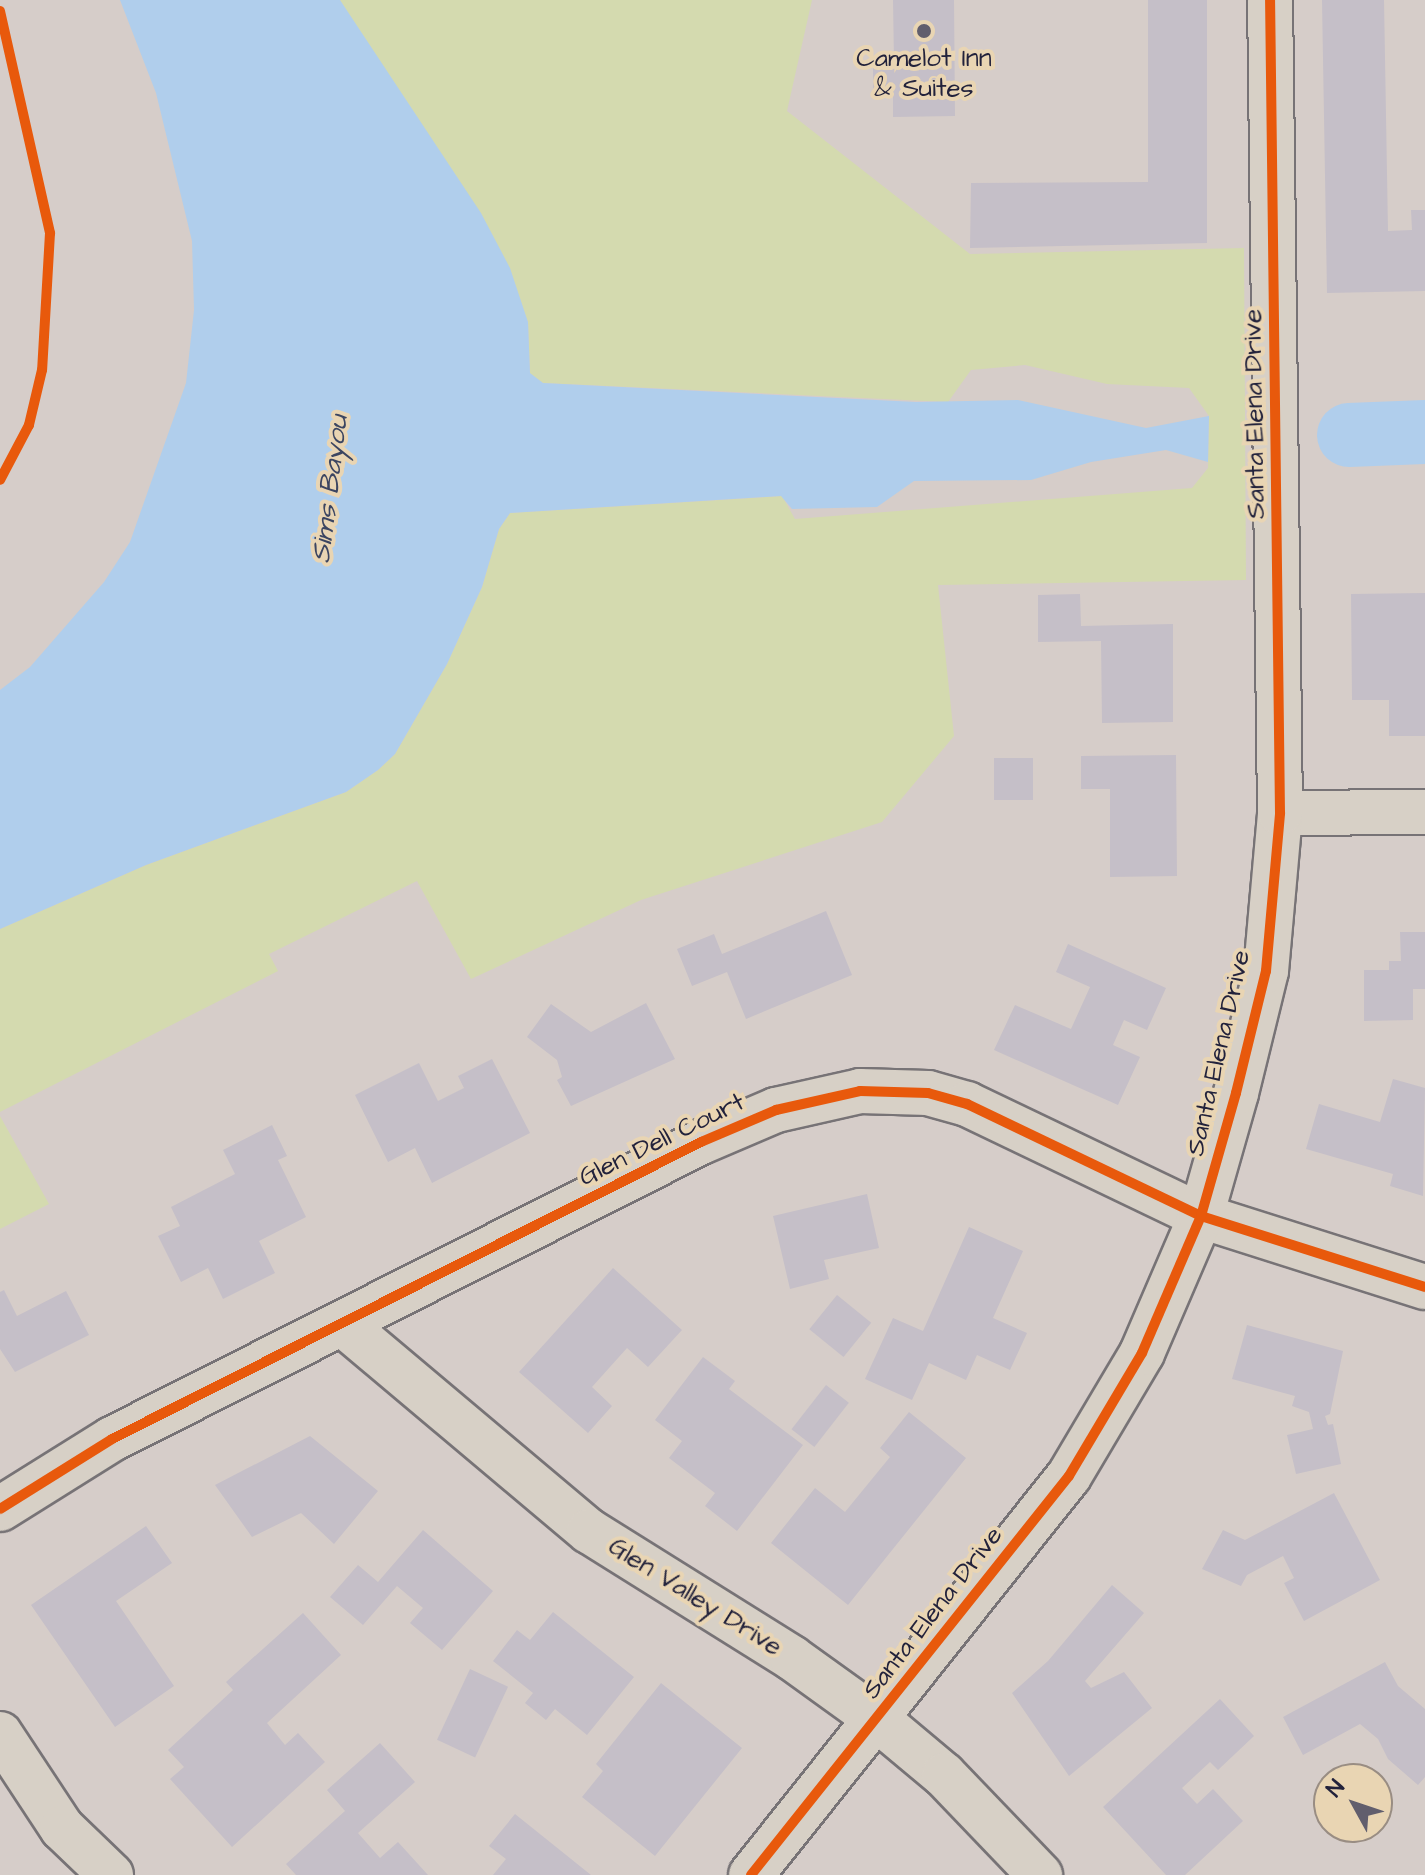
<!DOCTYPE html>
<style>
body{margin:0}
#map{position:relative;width:1425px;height:1875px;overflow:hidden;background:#d6cdc9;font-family:"Architects Daughter",sans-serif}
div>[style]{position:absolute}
.green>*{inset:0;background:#d4daaf}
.water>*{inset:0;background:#b0ceec}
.river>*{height:64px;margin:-32px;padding:0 32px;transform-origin:32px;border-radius:32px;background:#b0ceec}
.building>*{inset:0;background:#c5bfc8;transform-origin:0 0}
.roads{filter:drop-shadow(2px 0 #777376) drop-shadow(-2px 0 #777376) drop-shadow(0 2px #777376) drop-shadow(0 -2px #777376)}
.minor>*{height:44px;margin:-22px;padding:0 22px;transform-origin:22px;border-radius:22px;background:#d7d0c6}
.cycleway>*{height:10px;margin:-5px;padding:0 5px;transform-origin:5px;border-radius:5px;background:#e8590c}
.dots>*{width:22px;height:22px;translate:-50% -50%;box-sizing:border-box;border:4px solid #e9d5b3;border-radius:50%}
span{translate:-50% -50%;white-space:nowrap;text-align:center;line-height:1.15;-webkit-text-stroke:8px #e9d5b3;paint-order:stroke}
.poi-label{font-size:26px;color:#22223b}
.street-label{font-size:26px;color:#22223b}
.water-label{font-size:28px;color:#3b4561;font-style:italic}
.north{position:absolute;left:1313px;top:1763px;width:80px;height:80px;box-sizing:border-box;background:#e9d5b3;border:2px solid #998d83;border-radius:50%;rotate:310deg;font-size:22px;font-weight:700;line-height:32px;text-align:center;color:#22223b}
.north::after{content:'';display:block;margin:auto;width:28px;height:36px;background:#615e6d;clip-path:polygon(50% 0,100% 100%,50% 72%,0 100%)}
</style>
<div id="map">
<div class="green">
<div style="clip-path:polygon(340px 0,812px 0,787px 111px,970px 254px,1244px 248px,1246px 580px,938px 585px,954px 736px,882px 822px,641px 900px,471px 979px,417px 881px,269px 954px,278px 971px,0 1112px,0 929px,146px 865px,346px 792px,378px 770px,395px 754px,447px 664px,482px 587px,499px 529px,510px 513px,782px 496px,795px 519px,1192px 488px,1208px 468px,1209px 416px,1189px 388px,1107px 384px,1025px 365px,971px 370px,948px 402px,543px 383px,530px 374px,528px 322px)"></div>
<div style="clip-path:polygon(0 1116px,49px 1204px,0 1229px)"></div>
</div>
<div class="water">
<div style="clip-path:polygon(120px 0,340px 0,481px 213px,510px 268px,528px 322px,530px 373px,543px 383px,916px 402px,1018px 400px,1146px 428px,1209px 416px,1208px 462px,1166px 450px,1091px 462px,1031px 480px,914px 481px,877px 507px,792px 509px,781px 496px,510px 513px,499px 529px,482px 587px,447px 664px,395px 754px,378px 770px,346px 792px,146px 865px,0 929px,0 690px,30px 667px,104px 582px,130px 542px,186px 383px,194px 310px,192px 241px,156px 93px)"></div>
</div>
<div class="river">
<div style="left:1349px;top:435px;width:76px;rotate:-2.3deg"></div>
</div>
<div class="building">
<div style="clip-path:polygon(893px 0,954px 0,955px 116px,893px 117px,893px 88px,873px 89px,873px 63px,894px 62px)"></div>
<div style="clip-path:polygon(1148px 0,1207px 0,1207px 243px,970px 248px,971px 183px,1148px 182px)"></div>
<div style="clip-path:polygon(1322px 0,1384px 0,1388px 231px,1412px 230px,1411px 210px,1425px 210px,1425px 291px,1327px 293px)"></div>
<div style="clip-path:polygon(1425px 593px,1425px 736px,1389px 736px,1389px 700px,1352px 700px,1351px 594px)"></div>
<div style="clip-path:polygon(1080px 594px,1081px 626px,1173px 624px,1173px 722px,1102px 723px,1101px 641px,1038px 642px,1038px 595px)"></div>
<div style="clip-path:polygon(1176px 755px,1177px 876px,1110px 877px,1110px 789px,1081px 789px,1081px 756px)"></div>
<div style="left:1033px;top:758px;width:42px;height:39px;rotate:90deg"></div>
<div style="clip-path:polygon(826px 911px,852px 975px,746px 1019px,727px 972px,692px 986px,677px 949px,714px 934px,722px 954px)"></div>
<div style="clip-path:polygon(1400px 932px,1425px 932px,1425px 989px,1413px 989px,1413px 1020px,1364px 1021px,1364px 970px,1389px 970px,1389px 961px,1401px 961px)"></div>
<div style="clip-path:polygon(1068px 944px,1166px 988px,1147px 1030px,1124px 1020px,1113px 1045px,1140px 1057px,1118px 1105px,994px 1050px,1015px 1005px,1071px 1029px,1090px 987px,1056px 972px)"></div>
<div style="clip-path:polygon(646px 1003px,675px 1059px,571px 1106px,557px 1080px,562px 1077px,557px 1060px,527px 1037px,551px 1004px,591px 1032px)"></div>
<div style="clip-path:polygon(492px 1059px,530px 1133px,432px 1183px,415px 1148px,388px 1162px,355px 1095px,419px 1063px,438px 1101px,464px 1088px,458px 1076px)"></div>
<div style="clip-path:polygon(1393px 1079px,1425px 1088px,1423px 1196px,1390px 1186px,1393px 1174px,1306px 1149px,1319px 1104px,1380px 1122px)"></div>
<div style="clip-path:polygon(272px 1125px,287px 1156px,278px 1160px,306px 1217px,259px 1241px,275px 1273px,223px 1299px,208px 1268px,181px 1282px,158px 1236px,180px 1226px,171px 1207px,235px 1174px,223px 1150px)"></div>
<div style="clip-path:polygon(867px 1194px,879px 1248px,824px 1260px,829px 1279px,790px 1289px,773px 1216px)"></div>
<div style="clip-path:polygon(969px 1227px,1023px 1251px,993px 1318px,1027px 1333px,1010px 1370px,977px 1355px,966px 1380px,929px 1363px,912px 1400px,865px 1379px,893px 1318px,923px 1331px)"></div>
<div style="clip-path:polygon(613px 1268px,682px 1330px,648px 1367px,627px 1348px,592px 1387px,612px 1406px,588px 1433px,519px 1372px)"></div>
<div style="clip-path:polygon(4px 1290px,17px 1316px,66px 1291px,89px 1335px,15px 1372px,0 1349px,0 1292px)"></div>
<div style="left:837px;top:1295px;width:44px;height:44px;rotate:39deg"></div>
<div style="clip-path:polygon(1247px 1325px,1343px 1351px,1330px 1414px,1325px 1416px,1328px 1425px,1333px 1424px,1341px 1464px,1296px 1474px,1287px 1435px,1313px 1429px,1309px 1412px,1292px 1406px,1295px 1396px,1232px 1379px)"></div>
<div style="clip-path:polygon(703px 1357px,735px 1381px,729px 1389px,803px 1445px,737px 1531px,705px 1506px,715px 1493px,669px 1458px,682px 1441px,655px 1420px)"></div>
<div style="left:826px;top:1385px;width:29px;height:56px;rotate:38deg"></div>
<div style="clip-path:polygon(909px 1412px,966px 1458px,848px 1605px,771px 1543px,815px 1488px,845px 1512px,890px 1457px,880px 1448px)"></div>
<div style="clip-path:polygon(310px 1436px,378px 1491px,334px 1544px,301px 1513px,252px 1537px,215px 1485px)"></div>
<div style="clip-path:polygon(1334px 1493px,1380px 1580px,1304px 1621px,1284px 1583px,1294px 1578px,1283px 1556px,1247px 1575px,1241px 1586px,1202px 1569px,1223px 1530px,1245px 1540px)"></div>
<div style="clip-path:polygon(146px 1526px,172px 1563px,116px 1601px,174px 1686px,115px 1727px,31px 1605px)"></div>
<div style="clip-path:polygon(423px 1530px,493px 1591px,442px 1650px,410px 1623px,423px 1608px,397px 1586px,363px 1625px,330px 1597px,358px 1565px,378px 1582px)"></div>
<div style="clip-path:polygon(1112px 1585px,1144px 1613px,1085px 1681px,1091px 1688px,1124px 1672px,1152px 1708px,1069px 1776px,1012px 1693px,1048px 1661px)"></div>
<div style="clip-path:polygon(553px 1612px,634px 1677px,587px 1735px,555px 1709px,546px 1720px,525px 1703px,533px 1693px,493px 1661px,517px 1630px,530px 1640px)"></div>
<div style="clip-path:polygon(303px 1613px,341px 1655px,267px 1723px,285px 1745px,298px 1733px,325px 1762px,232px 1847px,170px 1779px,184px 1767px,168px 1750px,233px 1690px,226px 1682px)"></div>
<div style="clip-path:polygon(1385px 1662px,1398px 1686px,1425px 1709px,1425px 1777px,1418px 1785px,1388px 1759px,1378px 1739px,1360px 1724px,1303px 1755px,1283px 1717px)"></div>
<div style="left:470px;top:1669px;width:42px;height:78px;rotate:25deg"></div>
<div style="clip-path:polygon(661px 1683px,742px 1748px,655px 1856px,582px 1797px,603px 1771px,596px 1764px)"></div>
<div style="clip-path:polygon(1220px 1699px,1254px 1736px,1218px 1770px,1210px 1762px,1182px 1788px,1197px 1804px,1213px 1789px,1243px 1821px,1185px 1875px,1166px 1875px,1103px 1807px)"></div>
<div style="clip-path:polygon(380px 1743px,415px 1782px,358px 1833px,380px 1858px,398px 1842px,428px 1875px,296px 1875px,286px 1864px,345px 1811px,327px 1790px)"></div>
<div style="clip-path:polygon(515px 1814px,591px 1875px,493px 1875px,506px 1859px,489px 1846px)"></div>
</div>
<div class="roads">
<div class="minor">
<div style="left:1280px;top:813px;width:145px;rotate:-0.4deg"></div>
<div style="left:344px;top:1325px;width:320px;rotate:40.1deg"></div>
<div style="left:589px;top:1531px;width:239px;rotate:32deg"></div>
<div style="left:792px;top:1658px;width:105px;rotate:35.7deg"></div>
<div style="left:877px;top:1719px;width:87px;rotate:39.9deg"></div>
<div style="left:944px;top:1775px;width:139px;rotate:46.2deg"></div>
<div style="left:0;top:1509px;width:132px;rotate:-32deg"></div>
<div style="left:112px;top:1439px;width:660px;rotate:-26.76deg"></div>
<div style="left:701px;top:1142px;width:82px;rotate:-23.1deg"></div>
<div style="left:776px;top:1110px;width:86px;rotate:-12.7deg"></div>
<div style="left:860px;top:1091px;width:68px;rotate:1.7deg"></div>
<div style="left:928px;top:1093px;width:41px;rotate:15.8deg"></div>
<div style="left:967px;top:1104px;width:259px;rotate:25.6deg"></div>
<div style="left:1201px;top:1216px;width:235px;rotate:17.6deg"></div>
<div style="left:0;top:1734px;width:113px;rotate:56.6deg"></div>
<div style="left:62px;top:1828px;width:68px;rotate:43.8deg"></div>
<div style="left:751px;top:1875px;width:510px;rotate:-51.45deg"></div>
<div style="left:1069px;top:1476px;width:143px;rotate:-59.3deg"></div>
<div style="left:1142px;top:1353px;width:149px;rotate:-66.7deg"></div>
<div style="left:1201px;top:1216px;width:128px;rotate:-74.1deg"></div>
<div style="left:1236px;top:1093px;width:126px;rotate:-76.2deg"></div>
<div style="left:1266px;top:971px;width:159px;rotate:-84.9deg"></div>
<div style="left:1280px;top:813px;width:813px;rotate:-90.7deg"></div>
</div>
</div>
<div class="cycleway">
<div style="left:0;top:11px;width:228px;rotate:77.3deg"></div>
<div style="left:50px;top:233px;width:137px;rotate:93.3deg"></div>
<div style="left:42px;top:370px;width:57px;rotate:103.3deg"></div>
<div style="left:29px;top:425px;width:62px;rotate:117.8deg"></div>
<div style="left:0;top:1509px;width:132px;rotate:-32deg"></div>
<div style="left:112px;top:1439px;width:660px;rotate:-26.76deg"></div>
<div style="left:701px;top:1142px;width:82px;rotate:-23.1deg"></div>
<div style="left:776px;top:1110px;width:86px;rotate:-12.7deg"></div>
<div style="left:860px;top:1091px;width:68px;rotate:1.7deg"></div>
<div style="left:928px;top:1093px;width:41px;rotate:15.8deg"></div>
<div style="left:967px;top:1104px;width:259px;rotate:25.6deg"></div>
<div style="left:1201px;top:1216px;width:235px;rotate:17.6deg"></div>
<div style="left:751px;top:1875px;width:510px;rotate:-51.45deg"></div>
<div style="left:1069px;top:1476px;width:143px;rotate:-59.3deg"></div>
<div style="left:1142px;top:1353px;width:149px;rotate:-66.7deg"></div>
<div style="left:1201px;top:1216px;width:128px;rotate:-74.1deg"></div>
<div style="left:1236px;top:1093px;width:126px;rotate:-76.2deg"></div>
<div style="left:1266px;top:971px;width:159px;rotate:-84.9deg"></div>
<div style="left:1280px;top:813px;width:813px;rotate:-90.7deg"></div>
</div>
<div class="dots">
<div style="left:924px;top:31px;background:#615e6d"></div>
</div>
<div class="poi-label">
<span style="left:924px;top:74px">Camelot Inn<br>&amp; Suites</span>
</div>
<div class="street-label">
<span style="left:1255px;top:414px;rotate:-91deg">Santa Elena Drive</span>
<span style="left:1219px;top:1053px;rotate:-77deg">Santa Elena Drive</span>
<span style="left:662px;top:1140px;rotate:-26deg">Glen Dell Court</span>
<span style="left:695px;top:1597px;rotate:32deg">Glen Valley Drive</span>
<span style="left:933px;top:1613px;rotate:-52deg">Santa Elena Drive</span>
</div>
<div class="water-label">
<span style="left:330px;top:489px;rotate:-83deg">Sims Bayou</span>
</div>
<div class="north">N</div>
</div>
